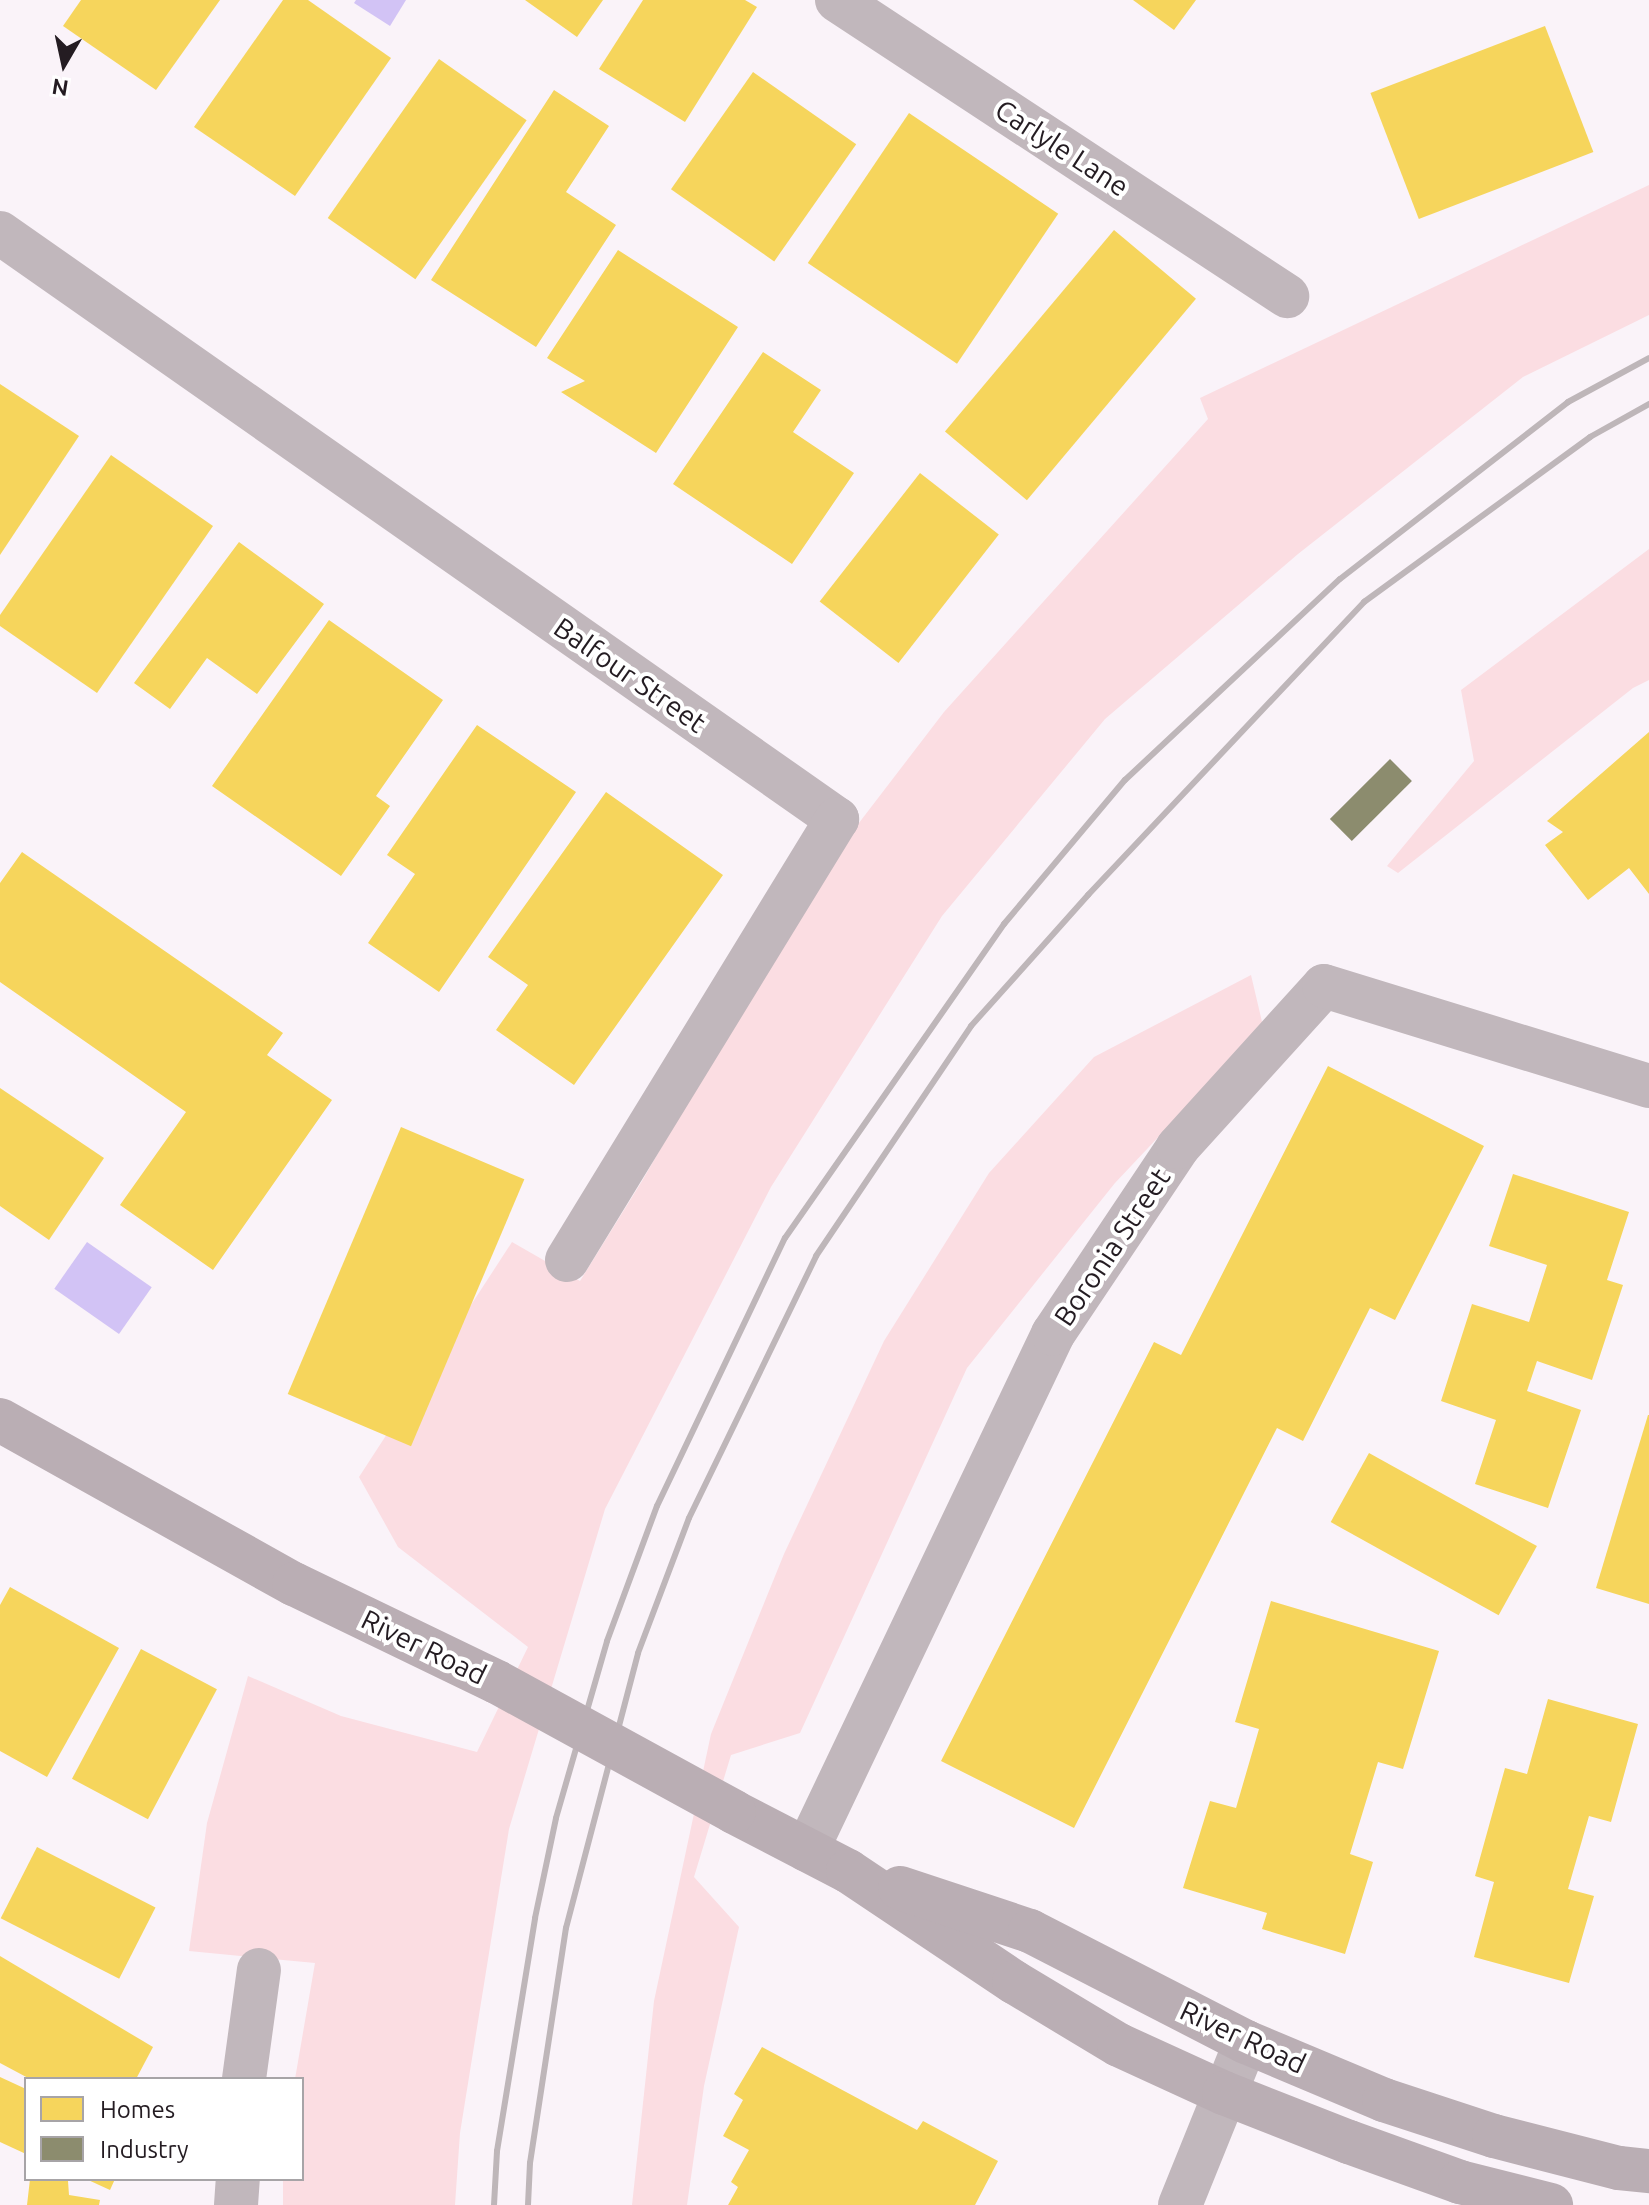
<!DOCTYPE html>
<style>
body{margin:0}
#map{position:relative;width:1649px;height:2205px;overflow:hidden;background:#faf3f9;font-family:Ubuntu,sans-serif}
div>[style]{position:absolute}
.green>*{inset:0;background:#fbdde2}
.water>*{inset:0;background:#d2c3f5;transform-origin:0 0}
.homes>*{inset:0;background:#f6d55c;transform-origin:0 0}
.industry>*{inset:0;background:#8c8c6e;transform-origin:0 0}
.minor>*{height:44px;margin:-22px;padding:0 22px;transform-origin:22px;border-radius:22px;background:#c1b7bc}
.major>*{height:44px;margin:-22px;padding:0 22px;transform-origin:22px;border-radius:22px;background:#baaeb4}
.rail>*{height:6px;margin:-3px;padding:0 3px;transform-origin:3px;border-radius:3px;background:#beb6b9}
.major-bridge>*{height:44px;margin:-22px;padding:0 22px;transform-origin:22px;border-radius:22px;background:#baaeb4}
span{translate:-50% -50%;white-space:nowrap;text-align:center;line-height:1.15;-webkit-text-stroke:8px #fff;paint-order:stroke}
.street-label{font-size:28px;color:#241c22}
.legend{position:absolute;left:24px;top:2077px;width:280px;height:104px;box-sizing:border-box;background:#fff;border:2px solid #a7a4a7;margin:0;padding:10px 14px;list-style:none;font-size:24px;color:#241c22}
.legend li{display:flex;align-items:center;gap:16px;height:40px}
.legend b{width:40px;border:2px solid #a7a4a7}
.north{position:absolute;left:24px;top:24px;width:80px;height:80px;-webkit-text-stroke:6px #fff;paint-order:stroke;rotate:189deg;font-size:22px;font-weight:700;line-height:32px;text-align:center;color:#241c22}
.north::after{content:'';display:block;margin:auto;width:28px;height:36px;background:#241c22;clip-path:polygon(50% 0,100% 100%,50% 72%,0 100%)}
</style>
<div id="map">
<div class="green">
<div style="clip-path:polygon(1649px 185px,1649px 315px,1523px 377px,1298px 554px,1105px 719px,942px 916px,771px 1187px,605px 1509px,509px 1829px,460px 2133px,455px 2205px,283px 2205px,283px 2179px,302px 2179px,302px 2079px,295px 2079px,315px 1963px,189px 1951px,207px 1823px,248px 1676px,341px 1716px,477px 1752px,528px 1647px,398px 1547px,359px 1477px,512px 1242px,580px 1281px,642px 1181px,816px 879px,944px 712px,1208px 419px,1200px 398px)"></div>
<div style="clip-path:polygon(1649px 549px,1649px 680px,1633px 688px,1398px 873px,1387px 866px,1474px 761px,1461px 690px)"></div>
<div style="clip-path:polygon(1251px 975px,1263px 1026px,1115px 1183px,967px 1368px,800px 1733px,731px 1755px,694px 1877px,739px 1927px,704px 2086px,687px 2205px,632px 2205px,654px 2001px,711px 1734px,784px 1554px,884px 1341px,989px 1173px,1094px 1057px)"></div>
</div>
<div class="water">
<div style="clip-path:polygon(356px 0,406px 0,390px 26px,354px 3px)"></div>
<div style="left:87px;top:1242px;width:79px;height:57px;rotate:35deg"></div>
</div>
<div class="homes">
<div style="clip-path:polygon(81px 0,220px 0,156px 90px,63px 26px)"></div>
<div style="clip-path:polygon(283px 0,308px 0,391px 58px,295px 196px,194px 127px)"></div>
<div style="clip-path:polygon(525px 0,603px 0,577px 37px)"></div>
<div style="clip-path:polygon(643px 0,745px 0,757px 7px,685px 122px,599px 69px)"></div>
<div style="clip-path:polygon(1133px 0,1196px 0,1174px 30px)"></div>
<div style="left:1545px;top:26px;width:135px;height:187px;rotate:69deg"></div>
<div style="left:439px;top:59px;width:107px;height:194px;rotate:35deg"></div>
<div style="left:753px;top:72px;width:126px;height:143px;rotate:35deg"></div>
<div style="clip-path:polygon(554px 90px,609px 126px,566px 192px,616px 225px,536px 347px,431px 280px)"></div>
<div style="left:909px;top:113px;width:180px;height:181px;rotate:34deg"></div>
<div style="left:1114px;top:230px;width:107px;height:263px;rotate:40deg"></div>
<div style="clip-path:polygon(618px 250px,738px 327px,656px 453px,561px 392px,585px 381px,547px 358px)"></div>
<div style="clip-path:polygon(763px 352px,821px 390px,793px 432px,854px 473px,792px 564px,673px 484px)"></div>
<div style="clip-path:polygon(0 384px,79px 436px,0 555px)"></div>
<div style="clip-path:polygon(111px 455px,213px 526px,97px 693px,0 626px,0 615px)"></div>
<div style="left:920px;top:473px;width:100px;height:163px;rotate:38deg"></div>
<div style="clip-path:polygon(239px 542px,324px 604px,257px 694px,207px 658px,170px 709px,134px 683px)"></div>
<div style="clip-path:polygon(329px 620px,443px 700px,376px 796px,390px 806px,341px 876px,212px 786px)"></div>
<div style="clip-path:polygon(477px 725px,576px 792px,439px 992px,368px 943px,415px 874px,387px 855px)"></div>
<div style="clip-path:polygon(1649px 732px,1649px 894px,1629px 868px,1588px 900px,1545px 845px,1563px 832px,1547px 821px)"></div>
<div style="clip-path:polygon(606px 792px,723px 875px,574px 1085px,496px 1030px,528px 985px,488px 957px)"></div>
<div style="clip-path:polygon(22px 852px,283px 1033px,267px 1055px,332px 1100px,213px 1270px,120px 1205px,186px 1112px,0 982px,0 883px)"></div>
<div style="clip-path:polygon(1328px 1066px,1484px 1146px,1395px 1320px,1370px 1308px,1303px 1441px,1277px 1428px,1074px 1828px,941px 1761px,1154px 1342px,1181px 1355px)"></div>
<div style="clip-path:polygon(0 1088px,104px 1158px,49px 1240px,0 1206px)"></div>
<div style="left:401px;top:1127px;width:134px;height:290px;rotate:23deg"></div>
<div style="clip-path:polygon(1513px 1174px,1629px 1212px,1607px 1280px,1623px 1285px,1592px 1380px,1537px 1361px,1527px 1391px,1581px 1410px,1548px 1508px,1475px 1484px,1496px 1420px,1441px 1401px,1472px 1304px,1529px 1322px,1547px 1265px,1489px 1246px)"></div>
<div style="clip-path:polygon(1648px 1415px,1649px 1415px,1649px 1604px,1596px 1588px)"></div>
<div style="left:1369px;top:1453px;width:192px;height:79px;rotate:29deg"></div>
<div style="clip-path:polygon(10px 1587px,119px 1648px,47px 1777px,0 1751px,0 1605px)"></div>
<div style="clip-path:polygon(1271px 1601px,1439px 1651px,1403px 1769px,1378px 1762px,1350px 1854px,1373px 1862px,1345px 1954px,1262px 1929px,1267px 1913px,1183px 1888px,1210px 1801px,1236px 1808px,1259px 1729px,1235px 1722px)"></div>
<div style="left:141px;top:1649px;width:86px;height:147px;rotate:28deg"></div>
<div style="clip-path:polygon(1548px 1699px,1638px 1724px,1611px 1822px,1589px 1816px,1568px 1889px,1594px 1896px,1569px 1983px,1474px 1957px,1494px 1882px,1475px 1876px,1505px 1768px,1527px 1774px)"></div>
<div style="left:37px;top:1847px;width:133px;height:80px;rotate:27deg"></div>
<div style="clip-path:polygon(0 1956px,153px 2047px,136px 2079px,30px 2079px,0 2063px)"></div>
<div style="clip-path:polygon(762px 2047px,917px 2130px,923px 2121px,998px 2161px,975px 2205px,728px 2205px,738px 2187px,731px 2182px,749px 2150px,723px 2136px,743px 2100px,734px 2094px)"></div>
<div style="clip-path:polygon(0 2077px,26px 2089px,26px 2154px,0 2142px)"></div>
<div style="clip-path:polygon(30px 2179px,68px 2181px,69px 2195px,100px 2200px,99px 2205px,27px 2205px)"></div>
<div style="clip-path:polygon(86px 2179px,115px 2179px,110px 2190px)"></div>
</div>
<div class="industry">
<div style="left:1390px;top:759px;width:31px;height:85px;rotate:45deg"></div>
</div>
<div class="minor">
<div style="left:837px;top:0;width:539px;rotate:33.34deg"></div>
<div style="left:0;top:233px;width:1022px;rotate:35deg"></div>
<div style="left:837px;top:819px;width:517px;rotate:121.48deg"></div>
<div style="left:807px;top:1850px;width:572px;rotate:-64.51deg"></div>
<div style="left:1053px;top:1334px;width:225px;rotate:-56.2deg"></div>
<div style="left:1178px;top:1147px;width:217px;rotate:-47.8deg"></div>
<div style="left:1324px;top:986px;width:340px;rotate:17.1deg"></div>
<div style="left:244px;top:2079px;width:110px;rotate:-82.2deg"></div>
<div style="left:236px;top:2205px;width:26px;rotate:-86deg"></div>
<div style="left:1180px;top:2205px;width:176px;rotate:-68deg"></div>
</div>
<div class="major">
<div style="left:0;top:1420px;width:337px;rotate:29.2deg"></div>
<div style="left:294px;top:1584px;width:225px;rotate:25.8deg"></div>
<div style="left:734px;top:1812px;width:128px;rotate:27.4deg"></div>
<div style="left:848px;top:1871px;width:200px;rotate:33.8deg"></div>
<div style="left:1014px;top:1982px;width:122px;rotate:31deg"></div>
<div style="left:1119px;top:2045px;width:115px;rotate:24.6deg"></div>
<div style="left:1224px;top:2093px;width:134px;rotate:21.4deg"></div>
<div style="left:1349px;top:2142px;width:118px;rotate:19.8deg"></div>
<div style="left:1460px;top:2182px;width:94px;rotate:14.2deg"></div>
<div style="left:900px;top:1888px;width:137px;rotate:18.3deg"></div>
<div style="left:1030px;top:1931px;width:243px;rotate:27.2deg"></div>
<div style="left:1246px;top:2042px;width:150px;rotate:22.8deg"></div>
<div style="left:1384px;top:2100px;width:116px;rotate:18.1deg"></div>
<div style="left:1494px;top:2136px;width:129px;rotate:14.4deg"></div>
<div style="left:1619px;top:2168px;width:30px;rotate:6deg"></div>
</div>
<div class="rail">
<div style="left:494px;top:2205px;width:54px;rotate:-86.8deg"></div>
<div style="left:497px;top:2151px;width:236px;rotate:-80.7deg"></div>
<div style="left:535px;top:1918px;width:102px;rotate:-78.1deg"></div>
<div style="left:556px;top:1818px;width:184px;rotate:-73.9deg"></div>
<div style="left:607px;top:1641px;width:144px;rotate:-69.7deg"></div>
<div style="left:657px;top:1506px;width:297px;rotate:-64.5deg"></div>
<div style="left:785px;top:1238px;width:383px;rotate:-55.1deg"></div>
<div style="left:1004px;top:924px;width:188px;rotate:-50deg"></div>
<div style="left:1125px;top:780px;width:294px;rotate:-43.1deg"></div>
<div style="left:1340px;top:579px;width:289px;rotate:-37.8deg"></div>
<div style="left:1568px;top:402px;width:92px;rotate:-28.5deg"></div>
<div style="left:528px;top:2205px;width:42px;rotate:-87.3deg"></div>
<div style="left:530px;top:2163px;width:238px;rotate:-81.3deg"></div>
<div style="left:566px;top:1928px;width:284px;rotate:-75.3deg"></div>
<div style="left:638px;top:1653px;width:144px;rotate:-69.3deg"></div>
<div style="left:689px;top:1518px;width:291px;rotate:-64.1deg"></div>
<div style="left:816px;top:1256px;width:277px;rotate:-56deg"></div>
<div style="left:971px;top:1026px;width:176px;rotate:-48.2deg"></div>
<div style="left:1088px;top:895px;width:403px;rotate:-46.7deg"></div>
<div style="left:1364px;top:602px;width:280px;rotate:-36.1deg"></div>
<div style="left:1590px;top:437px;width:68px;rotate:-29.2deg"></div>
</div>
<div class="major-bridge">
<div style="left:497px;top:1682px;width:270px;rotate:28.7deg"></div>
</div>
<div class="street-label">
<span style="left:1062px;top:148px;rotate:33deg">Carlyle Lane</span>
<span style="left:630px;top:675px;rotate:35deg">Balfour Street</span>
<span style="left:1112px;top:1247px;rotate:-56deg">Boronia Street</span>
<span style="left:424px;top:1647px;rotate:26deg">River Road</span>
<span style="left:1243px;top:2037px;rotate:25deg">River Road</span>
</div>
<ul class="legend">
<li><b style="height:22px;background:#f6d55c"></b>Homes</li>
<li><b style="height:22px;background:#8c8c6e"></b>Industry</li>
</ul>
<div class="north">N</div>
</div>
